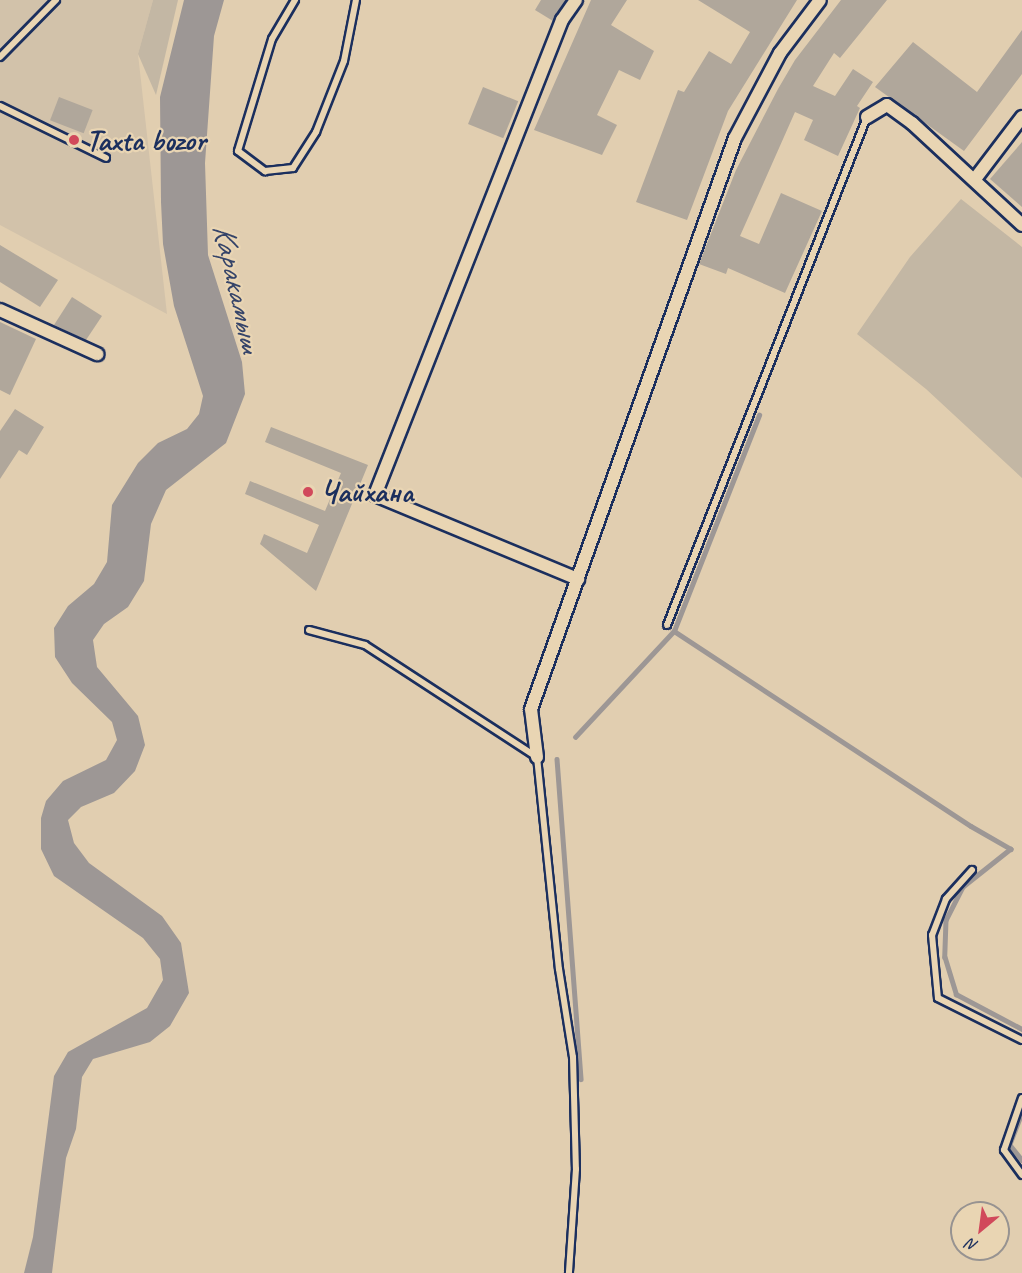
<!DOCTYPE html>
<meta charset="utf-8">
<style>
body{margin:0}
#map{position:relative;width:1022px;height:1273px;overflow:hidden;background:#e1ceb0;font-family:Caveat,sans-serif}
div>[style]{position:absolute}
.built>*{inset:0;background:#d2c2aa}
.green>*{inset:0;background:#c3b7a4}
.water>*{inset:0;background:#9d9795}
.stream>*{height:4.5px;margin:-2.25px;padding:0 2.25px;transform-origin:2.25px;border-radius:2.25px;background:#9d9795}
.building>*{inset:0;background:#b0a79b;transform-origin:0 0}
.roads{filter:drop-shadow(2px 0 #1b2f5e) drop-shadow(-2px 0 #1b2f5e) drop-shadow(0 2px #1b2f5e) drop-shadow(0 -2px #1b2f5e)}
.lane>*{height:6px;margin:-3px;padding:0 3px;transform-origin:3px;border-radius:3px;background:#e9d5b3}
.street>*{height:12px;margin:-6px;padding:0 6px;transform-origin:6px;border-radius:6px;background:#e9d5b3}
.dots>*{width:16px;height:16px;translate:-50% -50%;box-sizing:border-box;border:3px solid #e9d5b3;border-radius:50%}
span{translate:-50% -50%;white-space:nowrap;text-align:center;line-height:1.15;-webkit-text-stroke:4.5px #e9d5b3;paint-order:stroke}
.poi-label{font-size:30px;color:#1b2f5e;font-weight:700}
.left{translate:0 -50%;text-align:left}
.water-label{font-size:32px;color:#354469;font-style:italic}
.north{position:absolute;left:950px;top:1201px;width:60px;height:60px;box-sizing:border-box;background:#e9d5b3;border:2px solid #979391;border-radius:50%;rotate:209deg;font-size:16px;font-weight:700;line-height:24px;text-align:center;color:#1b2f5e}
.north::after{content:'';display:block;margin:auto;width:21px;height:27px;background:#d1495b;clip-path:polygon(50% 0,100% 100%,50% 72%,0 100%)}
</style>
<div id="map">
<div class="built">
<div style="clip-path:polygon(0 0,153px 0,138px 54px,167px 314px,0 225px)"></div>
</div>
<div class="green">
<div style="clip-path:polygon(153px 0,178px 0,156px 95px,138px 54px)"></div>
<div style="clip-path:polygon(961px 199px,1022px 247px,1022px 478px,926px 389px,857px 334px,910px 257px)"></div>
</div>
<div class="water">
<div style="clip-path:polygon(184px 0,224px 0,214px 36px,205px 163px,208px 255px,242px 362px,245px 394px,226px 443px,166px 490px,151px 524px,144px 581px,128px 607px,104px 624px,93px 640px,97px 667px,138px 716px,145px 745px,135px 771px,114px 793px,81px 807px,68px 820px,74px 843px,89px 863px,162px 916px,181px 943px,189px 993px,170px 1026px,150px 1042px,93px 1059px,82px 1077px,76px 1129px,66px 1158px,52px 1273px,24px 1273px,33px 1237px,54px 1076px,68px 1052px,147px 1008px,163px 980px,160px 959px,143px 938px,54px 876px,41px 849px,41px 818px,46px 801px,63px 781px,106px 760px,117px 740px,112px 722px,72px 683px,55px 657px,54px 628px,68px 606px,94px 584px,107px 562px,112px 505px,138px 463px,158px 443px,187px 429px,199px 414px,203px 396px,174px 306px,163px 244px,161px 202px,160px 97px)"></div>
</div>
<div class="stream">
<div style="left:674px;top:631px;width:355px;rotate:33.3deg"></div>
<div style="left:971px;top:826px;width:46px;rotate:29.9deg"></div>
<div style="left:1011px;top:849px;width:61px;rotate:141.6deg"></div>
<div style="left:963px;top:887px;width:37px;rotate:117deg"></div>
<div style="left:946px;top:920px;width:37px;rotate:92deg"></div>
<div style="left:945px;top:957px;width:39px;rotate:73deg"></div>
<div style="left:956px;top:994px;width:75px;rotate:27.9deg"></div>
<div style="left:575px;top:737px;width:145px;rotate:-47deg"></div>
<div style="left:674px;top:631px;width:232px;rotate:-68.5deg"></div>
<div style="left:557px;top:759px;width:321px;rotate:85.7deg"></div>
<div style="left:1022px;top:1113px;width:34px;rotate:111deg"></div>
<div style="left:1010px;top:1145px;width:19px;rotate:51deg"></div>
</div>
<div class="building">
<div style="clip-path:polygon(541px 0,566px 0,553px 21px,535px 10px)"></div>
<div style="clip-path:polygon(591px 0,627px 0,611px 25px,654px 51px,640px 80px,619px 70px,597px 115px,617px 125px,602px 155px,534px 130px)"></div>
<div style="clip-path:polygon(698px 0,797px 0,728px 111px,687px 220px,636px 202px,678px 90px,684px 92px,709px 51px,731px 64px,750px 32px)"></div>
<div style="clip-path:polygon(841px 0,887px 0,840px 58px,834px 53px,813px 86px,835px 96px,853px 69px,873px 82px,857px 106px,860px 108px,838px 156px,804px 140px,813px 120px,795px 112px,740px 236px,759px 244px,781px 193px,822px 211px,785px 293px,728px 268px,726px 274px,699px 264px,736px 170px,778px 89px,795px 60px)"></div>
<div style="clip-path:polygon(1022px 30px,1022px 74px,964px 151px,875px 87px,913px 42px,977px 92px)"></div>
<div style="left:483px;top:87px;width:38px;height:40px;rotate:22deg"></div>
<div style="left:59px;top:97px;width:36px;height:25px;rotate:21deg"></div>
<div style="clip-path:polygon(1022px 142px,1022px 207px,990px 179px)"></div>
<div style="clip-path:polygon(0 245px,58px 280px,40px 307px,0 282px)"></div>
<div style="clip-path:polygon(72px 297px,102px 316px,86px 340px,54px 325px)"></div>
<div style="clip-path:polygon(0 322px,36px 339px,10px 395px,0 390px)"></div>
<div style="clip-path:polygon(15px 409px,44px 427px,27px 455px,19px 450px,0 479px,0 431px)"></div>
<div style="clip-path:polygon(271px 427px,368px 465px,316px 591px,260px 544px,264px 534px,307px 553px,319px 525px,245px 494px,250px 481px,325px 511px,341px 473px,265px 442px)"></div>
</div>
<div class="roads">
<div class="lane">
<div style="left:295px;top:0;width:45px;rotate:120.5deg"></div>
<div style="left:272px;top:39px;width:117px;rotate:106.9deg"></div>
<div style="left:238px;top:151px;width:34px;rotate:37deg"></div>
<div style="left:265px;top:171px;width:28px;rotate:-6deg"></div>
<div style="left:293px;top:168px;width:43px;rotate:-57.4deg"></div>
<div style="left:316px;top:132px;width:76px;rotate:-68.5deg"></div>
<div style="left:344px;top:61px;width:62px;rotate:-78.9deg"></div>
<div style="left:0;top:57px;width:80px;rotate:-45.5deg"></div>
<div style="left:0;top:106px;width:118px;rotate:26.1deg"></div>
<div style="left:667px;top:625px;width:546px;rotate:-68.51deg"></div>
<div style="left:309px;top:630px;width:58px;rotate:15deg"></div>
<div style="left:365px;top:645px;width:205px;rotate:33.1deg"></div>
<div style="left:537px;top:757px;width:213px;rotate:84.1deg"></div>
<div style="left:559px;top:969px;width:89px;rotate:81deg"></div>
<div style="left:573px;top:1057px;width:112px;rotate:88.5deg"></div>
<div style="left:576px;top:1169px;width:104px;rotate:93.9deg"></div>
<div style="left:972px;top:870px;width:39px;rotate:132deg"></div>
<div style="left:946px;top:899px;width:39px;rotate:111deg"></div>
<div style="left:932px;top:935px;width:63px;rotate:84.6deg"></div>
<div style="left:938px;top:998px;width:94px;rotate:26.6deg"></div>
<div style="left:1022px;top:1098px;width:55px;rotate:109.1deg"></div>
<div style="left:1004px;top:1150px;width:31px;rotate:54deg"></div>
</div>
<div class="street">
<div style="left:576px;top:0;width:24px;rotate:125deg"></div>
<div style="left:562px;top:20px;width:510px;rotate:111.49deg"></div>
<div style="left:375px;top:495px;width:220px;rotate:22.5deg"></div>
<div style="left:867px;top:117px;width:23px;rotate:-31deg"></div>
<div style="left:887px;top:105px;width:31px;rotate:36deg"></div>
<div style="left:912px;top:123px;width:150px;rotate:42.8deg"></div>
<div style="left:975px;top:179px;width:78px;rotate:-52.8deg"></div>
<div style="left:0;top:310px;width:107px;rotate:24.4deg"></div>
<div style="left:537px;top:757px;width:48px;rotate:-97.1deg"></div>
<div style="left:531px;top:709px;width:606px;rotate:-70.34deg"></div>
<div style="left:735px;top:138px;width:96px;rotate:-62.1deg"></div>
<div style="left:780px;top:53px;width:66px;rotate:-53deg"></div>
</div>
</div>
<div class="dots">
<div style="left:74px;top:140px;background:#d1495b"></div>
<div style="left:308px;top:492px;background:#d1495b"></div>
</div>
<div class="poi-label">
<span class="left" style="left:86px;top:140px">Taxta bozor</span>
<span class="left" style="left:320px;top:492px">Чайхана</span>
</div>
<div class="water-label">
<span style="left:237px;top:288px;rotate:77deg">Каракамыш</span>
</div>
<div class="north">N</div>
</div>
